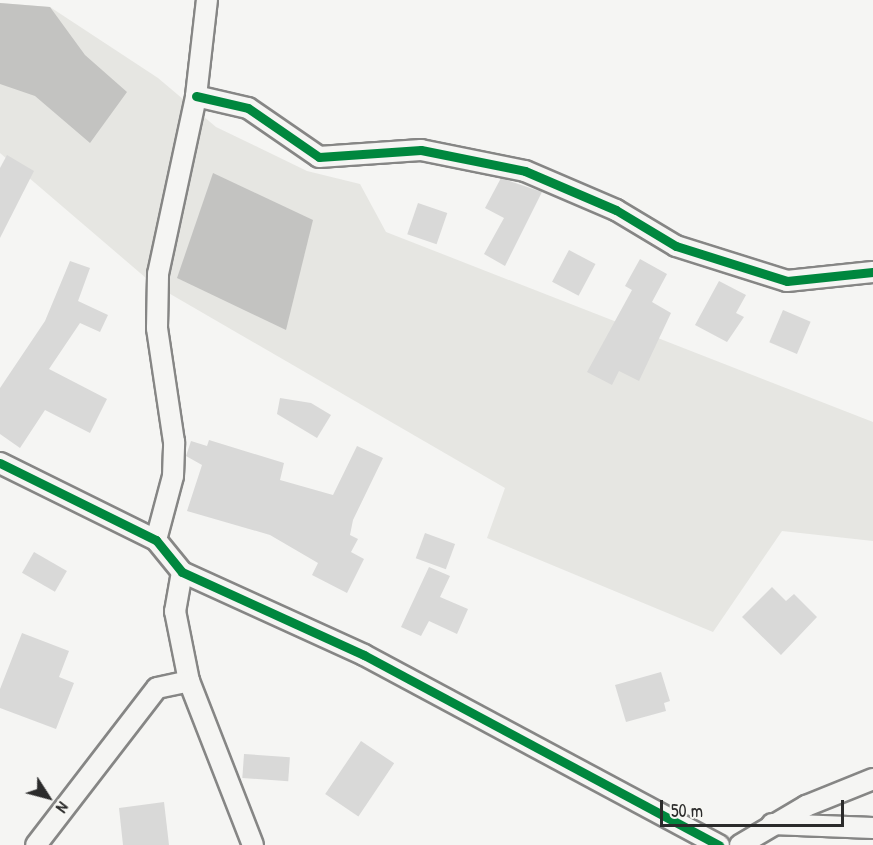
<!DOCTYPE html>
<style>
body{margin:0}
#map{position:relative;width:873px;height:845px;overflow:hidden;background:#f5f5f3;font-family:"Patrick Hand",sans-serif}
div>[style]{position:absolute}
.green>*{inset:0;background:#e6e6e2}
.water>*{inset:0;background:#c3c3c1}
.building>*{inset:0;background:#d9d9d8;transform-origin:0 0}
.roads{filter:drop-shadow(2px 0 #868685) drop-shadow(-2px 0 #868685) drop-shadow(0 2px #868685) drop-shadow(0 -2px #868685)}
.minor>*{height:20px;margin:-10px;padding:0 10px;transform-origin:10px;border-radius:10px;background:#f5f5f3}
.cycleway>*{height:9px;margin:-4.5px;padding:0 4.5px;transform-origin:4.5px;border-radius:4.5px;background:#00873e}
span{translate:-50% -50%;white-space:nowrap;text-align:center;line-height:1.15;-webkit-text-stroke:4.5px #f6f6f2;paint-order:stroke}
.north{position:absolute;left:18px;top:767px;width:60px;height:60px;-webkit-text-stroke:4px #f6f6f2;paint-order:stroke;rotate:126deg;font-size:16px;font-weight:700;line-height:24px;text-align:center;color:#2b2b2b}
.north::after{content:'';display:block;margin:auto;width:21px;height:27px;background:#2b2b2b;clip-path:polygon(50% 0,100% 100%,50% 72%,0 100%)}
.scale{position:absolute;left:660px;top:800px;width:184px;height:27px;box-sizing:border-box;border:3px solid #2b2b2b;border-top:0;padding-left:8px;font-size:18px;line-height:21px;white-space:nowrap;color:#2b2b2b;-webkit-text-stroke:4px #f6f6f2;paint-order:stroke}
</style>
<div id="map">
<div class="green">
<div style="clip-path:polygon(0 3px,50px 7px,158px 78px,216px 127px,307px 171px,360px 184px,386px 232px,873px 422px,873px 541px,782px 531px,713px 632px,487px 538px,505px 488px,153px 284px,0 153px)"></div>
</div>
<div class="water">
<div style="clip-path:polygon(0 3px,50px 7px,85px 55px,127px 92px,90px 143px,35px 96px,0 84px)"></div>
<div style="clip-path:polygon(213px 173px,313px 220px,286px 330px,177px 278px)"></div>
</div>
<div class="building">
<div style="clip-path:polygon(7px 155px,34px 171px,0 238px,0 168px)"></div>
<div style="clip-path:polygon(501px 178px,542px 192px,505px 266px,484px 254px,504px 218px,485px 208px)"></div>
<div style="left:418px;top:203px;width:31px;height:33px;rotate:19deg"></div>
<div style="left:569px;top:250px;width:30px;height:36px;rotate:28deg"></div>
<div style="clip-path:polygon(640px 259px,667px 274px,652px 302px,671px 313px,639px 381px,619px 371px,612px 385px,587px 372px,632px 290px,625px 286px)"></div>
<div style="clip-path:polygon(70px 261px,90px 268px,78px 301px,108px 315px,100px 332px,80px 323px,49px 369px,107px 399px,90px 433px,45px 410px,20px 448px,0 434px,0 388px,45px 321px)"></div>
<div style="clip-path:polygon(719px 281px,746px 295px,736px 313px,744px 317px,727px 342px,695px 325px)"></div>
<div style="left:783px;top:310px;width:30px;height:35px;rotate:23deg"></div>
<div style="clip-path:polygon(280px 398px,311px 403px,331px 415px,317px 438px,277px 414px)"></div>
<div style="clip-path:polygon(209px 440px,284px 463px,280px 480px,333px 495px,357px 446px,383px 458px,353px 520px,350px 535px,358px 539px,351px 552px,364px 559px,347px 593px,312px 575px,318px 563px,270px 535px,187px 511px,202px 465px,186px 456px,191px 441px,207px 446px)"></div>
<div style="left:425px;top:533px;width:32px;height:27px;rotate:20deg"></div>
<div style="left:34px;top:552px;width:38px;height:24px;rotate:30deg"></div>
<div style="clip-path:polygon(429px 567px,450px 576px,440px 597px,468px 609px,457px 634px,429px 621px,421px 636px,401px 627px)"></div>
<div style="clip-path:polygon(772px 587px,786px 601px,794px 594px,817px 617px,781px 655px,742px 617px)"></div>
<div style="clip-path:polygon(22px 633px,69px 651px,59px 677px,74px 683px,56px 729px,0 708px,0 689px)"></div>
<div style="clip-path:polygon(661px 672px,670px 701px,664px 703px,666px 711px,626px 722px,615px 685px)"></div>
<div style="left:361px;top:741px;width:40px;height:64px;rotate:34deg"></div>
<div style="left:244px;top:754px;width:46px;height:24px;rotate:4deg"></div>
<div style="clip-path:polygon(164px 802px,169px 845px,123px 845px,119px 808px)"></div>
</div>
<div class="roads">
<div class="minor">
<div style="left:196px;top:96px;width:53px;rotate:13deg"></div>
<div style="left:248px;top:108px;width:86px;rotate:34.6deg"></div>
<div style="left:319px;top:157px;width:102px;rotate:-3.9deg"></div>
<div style="left:421px;top:150px;width:106px;rotate:11.4deg"></div>
<div style="left:525px;top:171px;width:99px;rotate:23.2deg"></div>
<div style="left:616px;top:210px;width:70px;rotate:31deg"></div>
<div style="left:676px;top:246px;width:116px;rotate:17.5deg"></div>
<div style="left:787px;top:281px;width:86px;rotate:-6deg"></div>
<div style="left:0;top:463px;width:174px;rotate:26.3deg"></div>
<div style="left:156px;top:540px;width:41px;rotate:50.9deg"></div>
<div style="left:182px;top:572px;width:200px;rotate:24.5deg"></div>
<div style="left:364px;top:655px;width:403px;rotate:28.2deg"></div>
<div style="left:156px;top:540px;width:66px;rotate:-75.1deg"></div>
<div style="left:173px;top:476px;width:34px;rotate:-88deg"></div>
<div style="left:174px;top:442px;width:115px;rotate:-98.5deg"></div>
<div style="left:157px;top:328px;width:54px;rotate:-88.9deg"></div>
<div style="left:158px;top:274px;width:182px;rotate:-77.9deg"></div>
<div style="left:196px;top:96px;width:97px;rotate:-83.5deg"></div>
<div style="left:182px;top:572px;width:40px;rotate:100deg"></div>
<div style="left:175px;top:611px;width:71px;rotate:78.7deg"></div>
<div style="left:189px;top:681px;width:176px;rotate:68.7deg"></div>
<div style="left:772px;top:824px;width:101px;rotate:2.3deg"></div>
<div style="left:36px;top:845px;width:198px;rotate:-52.4deg"></div>
<div style="left:157px;top:688px;width:33px;rotate:-12deg"></div>
<div style="left:740px;top:845px;width:77px;rotate:-30.6deg"></div>
<div style="left:806px;top:806px;width:72px;rotate:-21.9deg"></div>
</div>
</div>
<div class="cycleway">
<div style="left:196px;top:96px;width:53px;rotate:13deg"></div>
<div style="left:248px;top:108px;width:86px;rotate:34.6deg"></div>
<div style="left:319px;top:157px;width:102px;rotate:-3.9deg"></div>
<div style="left:421px;top:150px;width:106px;rotate:11.4deg"></div>
<div style="left:525px;top:171px;width:99px;rotate:23.2deg"></div>
<div style="left:616px;top:210px;width:70px;rotate:31deg"></div>
<div style="left:676px;top:246px;width:116px;rotate:17.5deg"></div>
<div style="left:787px;top:281px;width:86px;rotate:-6deg"></div>
<div style="left:0;top:463px;width:174px;rotate:26.3deg"></div>
<div style="left:156px;top:540px;width:41px;rotate:50.9deg"></div>
<div style="left:182px;top:572px;width:200px;rotate:24.5deg"></div>
<div style="left:364px;top:655px;width:403px;rotate:28.2deg"></div>
</div>
<div class="north">N</div>
<div class="scale">50 m</div>
</div>
